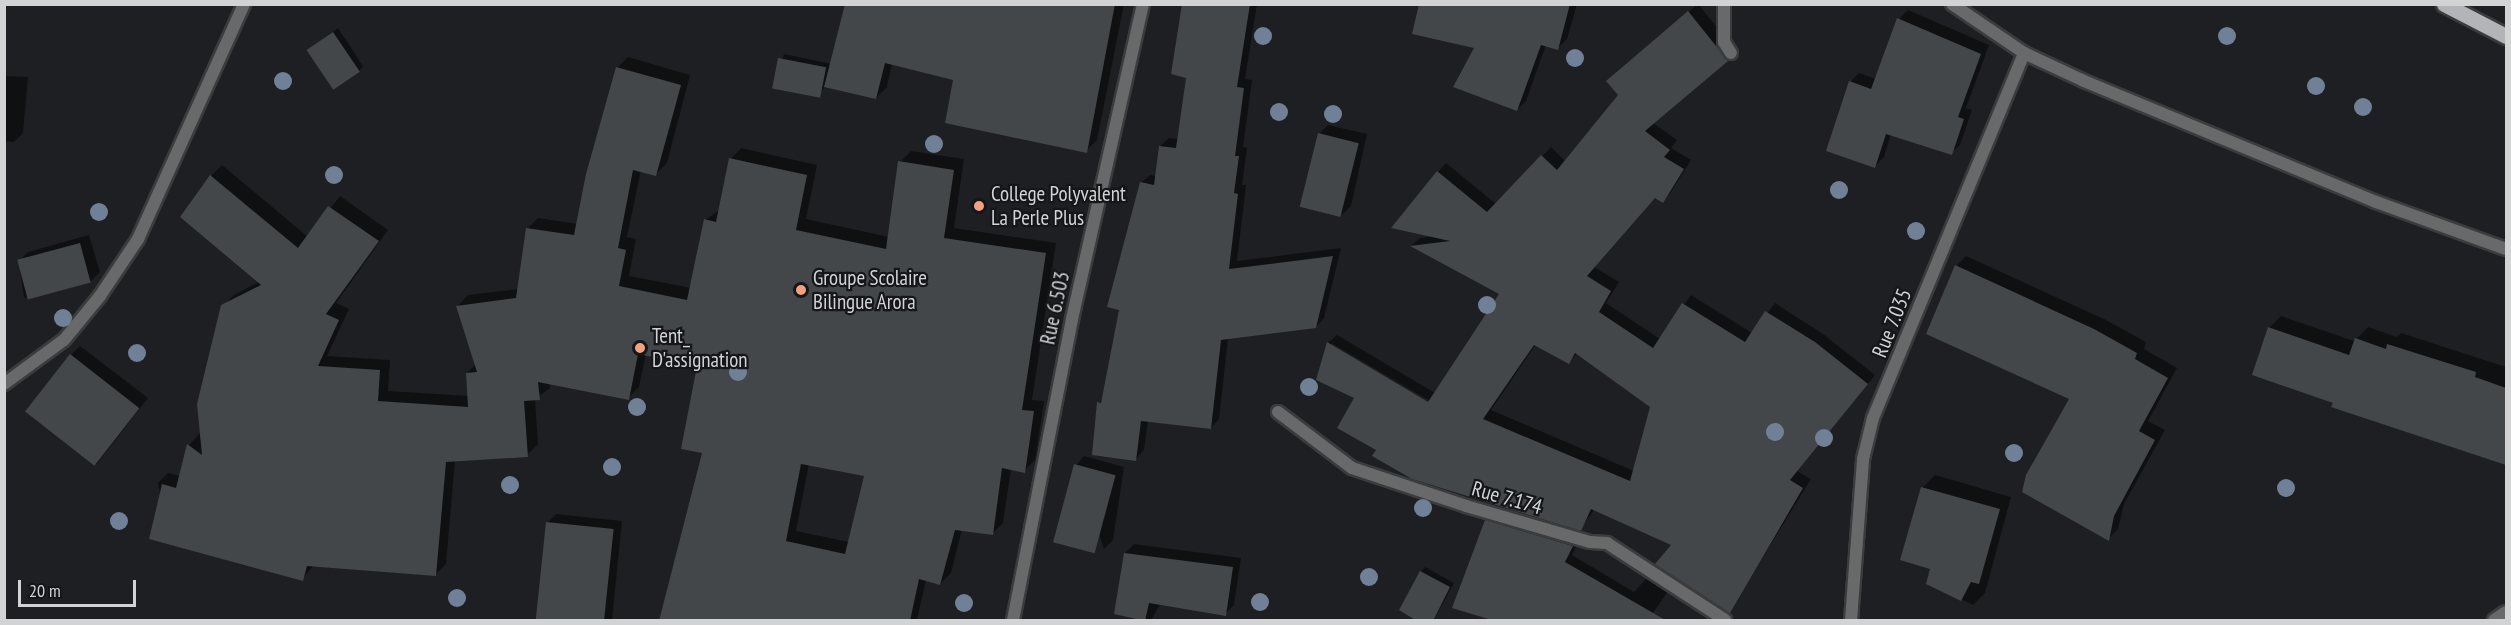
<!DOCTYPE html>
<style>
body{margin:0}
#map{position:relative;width:2511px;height:625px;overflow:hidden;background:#1d1f22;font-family:"PT Sans Narrow",sans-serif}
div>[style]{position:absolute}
.shadow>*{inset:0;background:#0007}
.building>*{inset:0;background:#44474a;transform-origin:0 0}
.roads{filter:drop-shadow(2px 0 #3a3c3e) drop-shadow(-2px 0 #3a3c3e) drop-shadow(0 2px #3a3c3e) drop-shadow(0 -2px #3a3c3e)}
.street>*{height:12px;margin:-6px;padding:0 6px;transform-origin:6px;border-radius:6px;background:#68696a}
.primary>*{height:15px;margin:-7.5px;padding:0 7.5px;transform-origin:7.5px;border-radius:7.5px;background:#b2b4b7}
.trees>*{width:18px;height:18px;margin:-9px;border-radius:50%;background:#708197}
.dots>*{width:16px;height:16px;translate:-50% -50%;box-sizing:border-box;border:3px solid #141619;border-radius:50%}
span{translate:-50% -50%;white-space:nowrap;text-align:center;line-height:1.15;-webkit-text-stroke:4.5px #141619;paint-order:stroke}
.poi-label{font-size:21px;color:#d1d3d4}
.left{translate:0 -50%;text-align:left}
.street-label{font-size:21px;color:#d1d3d4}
.frame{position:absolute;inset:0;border:6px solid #d1d3d4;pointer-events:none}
.scale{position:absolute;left:18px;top:580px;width:118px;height:27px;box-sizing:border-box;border:3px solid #d1d3d4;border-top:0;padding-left:8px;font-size:18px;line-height:21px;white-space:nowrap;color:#d1d3d4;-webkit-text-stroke:4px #141619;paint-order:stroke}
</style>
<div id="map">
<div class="shadow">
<div style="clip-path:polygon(847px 4px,1124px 4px,1097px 140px,1086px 151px,955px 79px,892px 63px,887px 87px,876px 98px,825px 86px,819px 96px,774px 87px,784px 54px,832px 64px)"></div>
<div style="clip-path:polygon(1183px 4px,1257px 4px,1245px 79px,1252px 80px,1243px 147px,1247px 148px,1242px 185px,1246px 185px,1237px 261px,1341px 248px,1324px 318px,1316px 327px,1228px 338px,1219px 419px,1211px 428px,1148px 420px,1144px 450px,1136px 459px,1099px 403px,1103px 399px,1121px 309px,1141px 183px,1150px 175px,1156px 176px,1160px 146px,1169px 138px,1179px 139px,1187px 77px)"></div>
<div style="clip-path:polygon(1419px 4px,1577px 4px,1567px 39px,1558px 48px,1546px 45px,1526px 101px,1517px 110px,1476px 47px)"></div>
<div style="clip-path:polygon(evenodd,1698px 4px,1736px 51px,1653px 123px,1677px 140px,1671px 148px,1691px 160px,1671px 192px,1663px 201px,1655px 196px,1594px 267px,1619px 282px,1606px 303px,1660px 339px,1691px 295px,1752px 333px,1775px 303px,1823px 334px,1875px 375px,1797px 471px,1811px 479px,1730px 611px,1673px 544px,1595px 509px,1580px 529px,1378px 449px,1328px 343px,1337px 335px,1435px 393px,1501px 293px,1412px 245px,1420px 238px,1434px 236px,1438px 172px,1446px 163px,1496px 204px,1551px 147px,1566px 162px,1620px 95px,1616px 72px,1698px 4px,1331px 343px,1435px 404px,1433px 407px,1331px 347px,1331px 343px,1698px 4px,1536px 344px,1568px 362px,1578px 353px,1652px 406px,1634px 471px,1491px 410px,1536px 344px)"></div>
<div style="clip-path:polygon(1908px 10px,1989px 45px,1966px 108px,1972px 110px,1960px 145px,1951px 153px,1891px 134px,1884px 157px,1875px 166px,1850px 82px,1859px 73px,1876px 79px,1899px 19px)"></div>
<div style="clip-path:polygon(338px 28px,363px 66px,359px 71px,308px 50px)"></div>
<div style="clip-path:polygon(evenodd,628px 57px,690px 75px,667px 163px,656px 174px,641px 170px,627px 237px,636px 239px,629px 276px,691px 288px,705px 220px,720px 210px,731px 159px,741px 148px,817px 165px,806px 219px,889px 237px,900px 162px,911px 151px,964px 159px,954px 228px,1056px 243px,1032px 400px,1044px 401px,1035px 460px,1024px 471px,1011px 469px,1003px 523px,992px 534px,962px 529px,951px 573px,940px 584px,926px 580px,917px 620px,660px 620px,704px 452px,699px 365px,646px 354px,639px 387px,628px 398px,549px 382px,550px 388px,535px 399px,538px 444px,527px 455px,455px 460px,446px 564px,436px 574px,314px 565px,302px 579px,170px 543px,158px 483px,168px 473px,181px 476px,189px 445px,199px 434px,202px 436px,223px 306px,234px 295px,259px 282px,182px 217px,211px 176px,222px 165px,308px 237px,340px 196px,388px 230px,336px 303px,349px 309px,327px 356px,390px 360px,388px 391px,469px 396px,467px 373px,476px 364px,458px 306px,468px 295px,519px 289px,527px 229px,538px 218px,578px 224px,617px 68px,628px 57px,809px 464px,866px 475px,849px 542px,796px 531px,809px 464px)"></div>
<div style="clip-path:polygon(4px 76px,28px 77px,23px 133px,14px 142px,4px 141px)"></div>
<div style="clip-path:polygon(1328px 125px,1367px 134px,1351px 206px,1342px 215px,1319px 134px)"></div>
<div style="clip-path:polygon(89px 235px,100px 272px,91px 281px,24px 298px,19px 261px,28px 252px)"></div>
<div style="clip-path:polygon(1966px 256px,2104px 319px,2146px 342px,2144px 349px,2177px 368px,2148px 421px,2165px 430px,2124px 504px,2118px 529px,2108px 539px,2071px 399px,1956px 266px)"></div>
<div style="clip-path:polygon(2281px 316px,2354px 341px,2368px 327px,2397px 337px,2401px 333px,2506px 367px,2506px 463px,2333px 406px,2335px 402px,2269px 328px)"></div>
<div style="clip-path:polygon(80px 346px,148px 398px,96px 465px,71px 355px)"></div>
<div style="clip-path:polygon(1084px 456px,1124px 467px,1113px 540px,1104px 549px,1076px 465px)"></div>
<div style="clip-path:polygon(1935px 475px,2011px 497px,1985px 593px,1973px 605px,1928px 583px,1932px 568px,1923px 487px)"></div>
<div style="clip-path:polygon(556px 514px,622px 521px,612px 620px,537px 617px,547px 523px)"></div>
<div style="clip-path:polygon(1494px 514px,1580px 539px,1572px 555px,1634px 592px,1653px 571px,1673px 584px,1648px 620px,1486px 521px)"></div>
<div style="clip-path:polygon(1134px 544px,1241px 558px,1234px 605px,1225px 614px,1161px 603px,1151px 620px,1116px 613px,1125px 553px)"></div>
<div style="clip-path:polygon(1425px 567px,1454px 583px,1434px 620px,1421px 620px,1421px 572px)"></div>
</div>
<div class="building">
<div style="clip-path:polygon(845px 4px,1115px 4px,1087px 153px,945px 123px,953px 80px,885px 63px,876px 99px,824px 87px)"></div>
<div style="clip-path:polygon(1182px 4px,1250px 4px,1237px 87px,1244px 88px,1235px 156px,1239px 156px,1234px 193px,1238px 194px,1229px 269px,1333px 256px,1316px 328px,1221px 340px,1211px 429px,1141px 421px,1136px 461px,1092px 455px,1097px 402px,1101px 403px,1119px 310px,1107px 307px,1140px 182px,1154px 185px,1159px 146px,1176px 148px,1186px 78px,1171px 74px)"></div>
<div style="clip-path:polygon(1419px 4px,1570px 4px,1558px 50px,1541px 45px,1517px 111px,1453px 87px,1474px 48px,1412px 34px)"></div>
<div style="clip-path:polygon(evenodd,1688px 11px,1728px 61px,1645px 131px,1670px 150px,1664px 157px,1684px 169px,1663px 203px,1655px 198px,1587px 276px,1611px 291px,1599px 312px,1653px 348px,1682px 303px,1745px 342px,1765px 311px,1815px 342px,1868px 384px,1790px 480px,1803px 488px,1730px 613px,1655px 564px,1671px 545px,1591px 509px,1581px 531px,1412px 479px,1372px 456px,1376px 450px,1337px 428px,1354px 398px,1316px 380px,1327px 342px,1428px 402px,1499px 294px,1410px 246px,1450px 241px,1391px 228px,1437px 171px,1487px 212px,1541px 155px,1557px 170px,1618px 95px,1606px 81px,1688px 11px,1534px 345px,1569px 364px,1575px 353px,1650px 407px,1630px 481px,1483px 419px,1534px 345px)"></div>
<div style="clip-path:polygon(1897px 18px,1981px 54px,1958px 117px,1964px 119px,1952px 155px,1886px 134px,1875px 168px,1826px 151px,1849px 81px,1871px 89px)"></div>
<div style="left:333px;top:32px;width:48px;height:32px;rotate:56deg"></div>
<div style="left:778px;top:58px;width:49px;height:31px;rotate:11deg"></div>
<div style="clip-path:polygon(evenodd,616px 67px,681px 85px,656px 176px,633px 170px,618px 248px,626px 250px,619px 286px,687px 300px,704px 219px,716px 222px,729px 158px,807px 175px,796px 230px,886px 249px,898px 161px,954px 170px,944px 238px,1046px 253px,1022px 410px,1034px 411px,1025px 473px,1002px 468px,993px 535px,955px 530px,940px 585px,919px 579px,910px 621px,659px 621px,702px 453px,681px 449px,697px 366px,638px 354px,629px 400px,538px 382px,540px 400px,524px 401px,528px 457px,446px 462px,436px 576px,307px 566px,303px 581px,149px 539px,162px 484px,176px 488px,187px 444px,202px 455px,197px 404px,221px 305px,261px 285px,180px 217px,210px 175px,298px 248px,328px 206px,379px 241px,326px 314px,339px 320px,318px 366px,380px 370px,378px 401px,468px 407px,466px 373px,477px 372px,456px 306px,516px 298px,526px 228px,574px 235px,586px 174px,616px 67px,801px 464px,864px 476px,845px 554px,786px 541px,801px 464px)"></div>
<div style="left:1318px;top:133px;width:42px;height:76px;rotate:14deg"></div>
<div style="left:80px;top:243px;width:41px;height:65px;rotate:75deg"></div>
<div style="clip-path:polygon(1955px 265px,2094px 329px,2137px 353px,2135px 359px,2168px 378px,2139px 431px,2155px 440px,2114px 516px,2109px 541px,2022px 492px,2026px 475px,2069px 399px,1926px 334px)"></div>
<div style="clip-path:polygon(2268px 327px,2349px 355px,2355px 338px,2386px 349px,2387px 344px,2476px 372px,2475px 377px,2506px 388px,2506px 465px,2331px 407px,2333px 403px,2252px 375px)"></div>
<div style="left:70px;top:354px;width:88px;height:73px;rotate:38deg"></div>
<div style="left:1074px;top:464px;width:43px;height:81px;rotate:15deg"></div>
<div style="clip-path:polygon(1921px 487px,2000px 509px,1979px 584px,1971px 582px,1961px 601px,1926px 584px,1930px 569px,1900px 560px)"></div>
<div style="clip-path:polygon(1485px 520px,1573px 546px,1565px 562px,1667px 621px,1495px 621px,1452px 608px)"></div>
<div style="left:546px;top:522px;width:68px;height:98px;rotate:6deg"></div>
<div style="clip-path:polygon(1124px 553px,1233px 567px,1226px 616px,1149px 603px,1145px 621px,1114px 614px)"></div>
<div style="clip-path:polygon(1420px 571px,1450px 587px,1433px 621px,1417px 621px,1399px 610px)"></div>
</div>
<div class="roads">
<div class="street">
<div style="left:1724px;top:4px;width:38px;rotate:90deg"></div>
<div style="left:1724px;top:42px;width:13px;rotate:58deg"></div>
<div style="left:1952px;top:4px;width:87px;rotate:34.2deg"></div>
<div style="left:2024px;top:53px;width:66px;rotate:25deg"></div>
<div style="left:2084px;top:81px;width:316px;rotate:22.5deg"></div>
<div style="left:2376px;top:202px;width:138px;rotate:19.9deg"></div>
<div style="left:4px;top:384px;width:74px;rotate:-36.3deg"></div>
<div style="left:64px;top:340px;width:57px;rotate:-50.7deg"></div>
<div style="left:100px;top:296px;width:69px;rotate:-56.3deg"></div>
<div style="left:138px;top:239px;width:258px;rotate:-65.7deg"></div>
<div style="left:1278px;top:412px;width:93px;rotate:37.1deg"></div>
<div style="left:1352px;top:468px;width:120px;rotate:18.4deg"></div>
<div style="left:1466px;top:506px;width:129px;rotate:16.2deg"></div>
<div style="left:1590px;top:542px;width:17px;rotate:3deg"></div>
<div style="left:1607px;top:543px;width:141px;rotate:33.1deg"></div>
<div style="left:1013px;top:620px;width:307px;rotate:-78.9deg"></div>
<div style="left:1072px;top:319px;width:323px;rotate:-77.3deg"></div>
<div style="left:1851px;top:620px;width:161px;rotate:-85.7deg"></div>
<div style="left:1863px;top:459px;width:42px;rotate:-76.3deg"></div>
<div style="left:1873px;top:418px;width:395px;rotate:-67.5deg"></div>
<div style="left:2494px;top:620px;width:14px;rotate:-34deg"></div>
</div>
<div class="primary">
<div style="left:2444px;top:4px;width:70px;rotate:27.3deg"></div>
</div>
</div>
<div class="trees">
<div style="left:1263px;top:36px"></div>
<div style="left:2227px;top:36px"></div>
<div style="left:1575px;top:58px"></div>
<div style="left:283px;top:81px"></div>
<div style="left:2316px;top:86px"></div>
<div style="left:2363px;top:107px"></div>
<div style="left:1279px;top:112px"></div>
<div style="left:1333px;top:114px"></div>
<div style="left:934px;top:144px"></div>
<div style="left:334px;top:175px"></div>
<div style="left:1839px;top:190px"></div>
<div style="left:99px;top:212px"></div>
<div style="left:1916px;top:231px"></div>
<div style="left:1487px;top:305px"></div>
<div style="left:63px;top:318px"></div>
<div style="left:137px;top:353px"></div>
<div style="left:738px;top:372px"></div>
<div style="left:1309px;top:387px"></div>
<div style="left:637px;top:407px"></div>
<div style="left:1775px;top:432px"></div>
<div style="left:1824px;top:438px"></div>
<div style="left:2014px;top:453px"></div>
<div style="left:612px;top:467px"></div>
<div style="left:510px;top:485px"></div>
<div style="left:2286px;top:488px"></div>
<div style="left:1423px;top:508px"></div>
<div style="left:119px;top:521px"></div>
<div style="left:1369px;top:577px"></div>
<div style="left:457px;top:598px"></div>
<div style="left:1260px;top:602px"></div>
<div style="left:964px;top:603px"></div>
</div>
<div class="dots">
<div style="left:979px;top:206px;background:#f2a17e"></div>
<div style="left:801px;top:290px;background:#f2a17e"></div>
<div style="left:640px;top:348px;background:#f2a17e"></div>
</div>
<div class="poi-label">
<span class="left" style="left:991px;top:206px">College Polyvalent<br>La Perle Plus</span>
<span class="left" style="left:813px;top:290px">Groupe Scolaire<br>Bilingue Arora</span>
<span class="left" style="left:652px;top:348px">Tent_<br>D'assignation</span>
</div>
<div class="street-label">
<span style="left:1055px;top:308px;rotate:-78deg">Rue 6.503</span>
<span style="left:1892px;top:323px;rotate:-68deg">Rue 7.035</span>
<span style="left:1507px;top:498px;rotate:16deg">Rue 7.174</span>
</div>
<div class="frame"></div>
<div class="scale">20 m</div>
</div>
